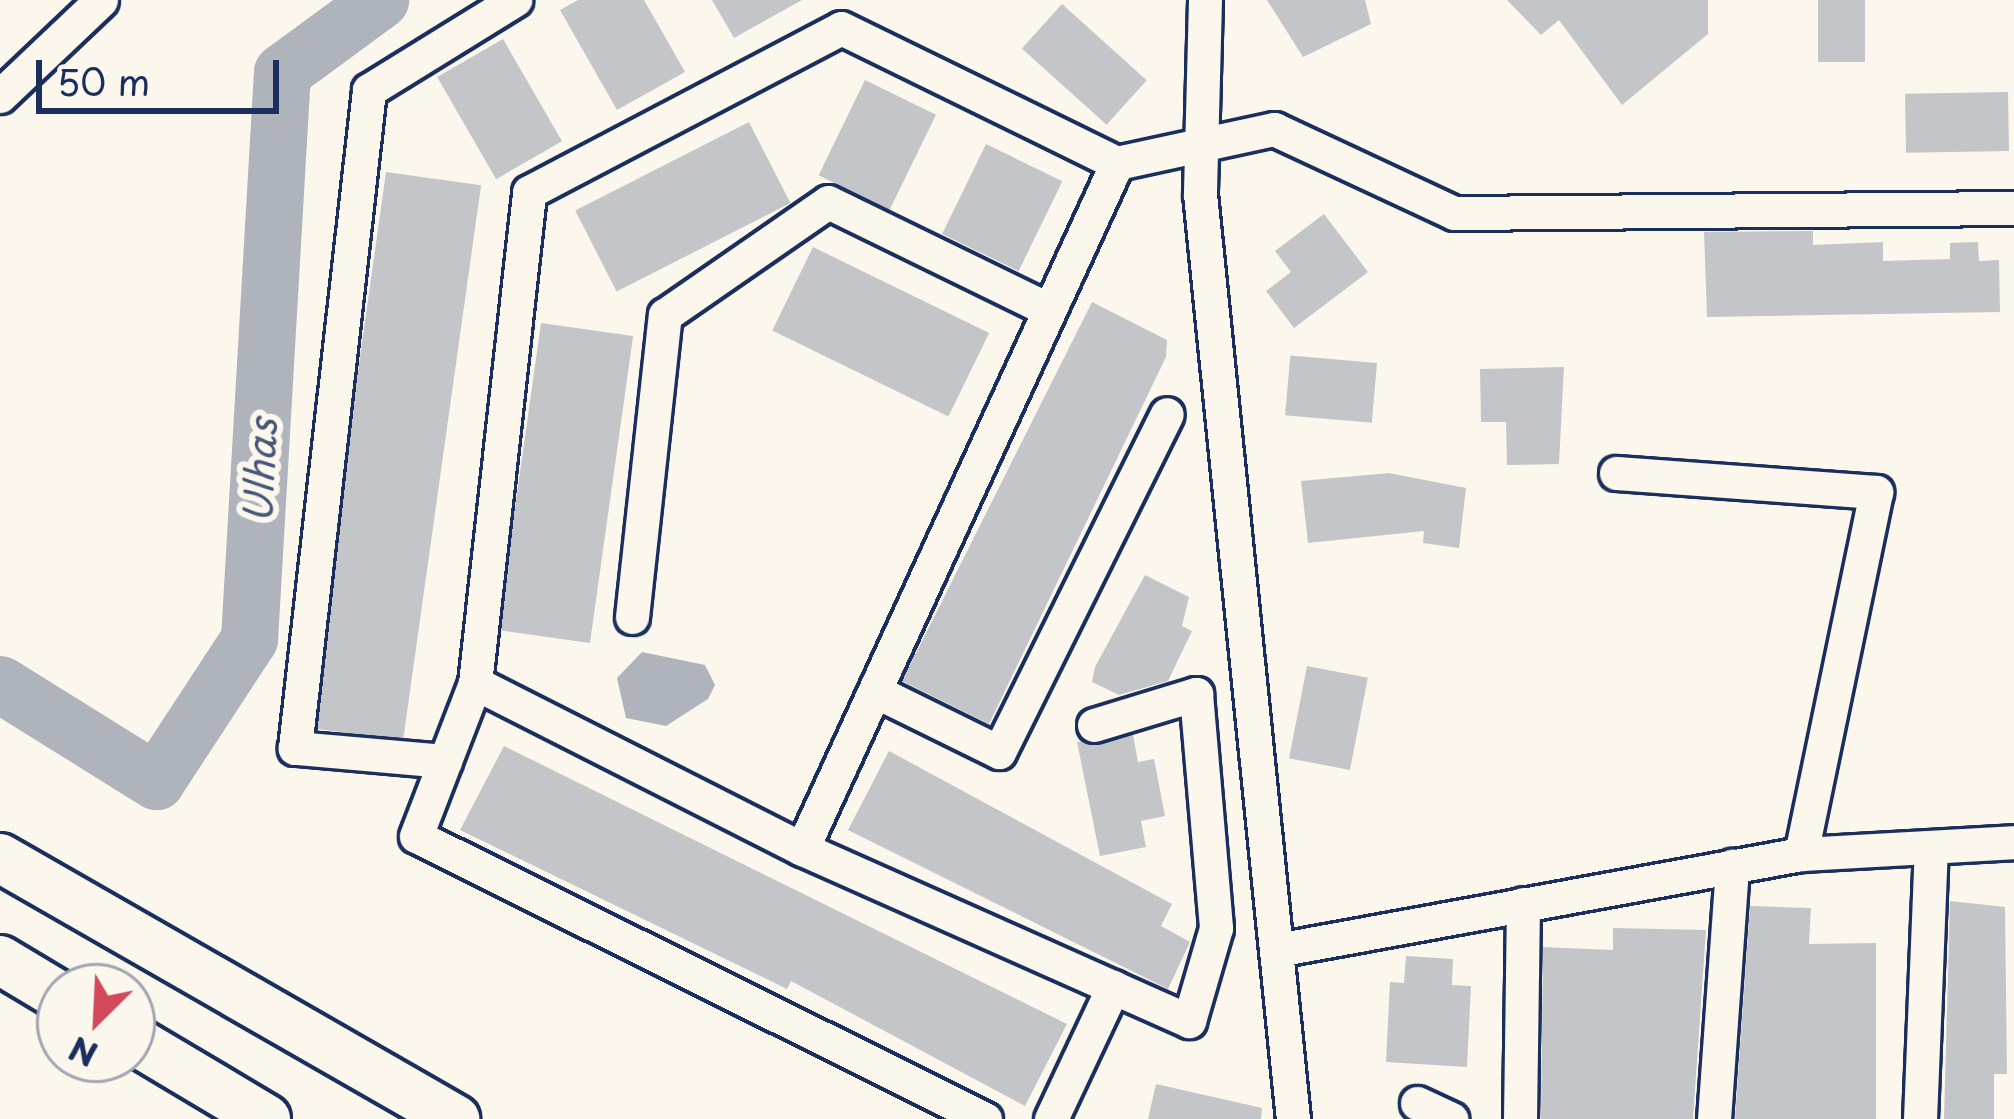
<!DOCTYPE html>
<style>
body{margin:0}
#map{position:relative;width:2014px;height:1119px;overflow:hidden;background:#fbf7ec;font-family:"Playpen Sans",sans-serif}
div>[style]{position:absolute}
.water>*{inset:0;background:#afb3bb}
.river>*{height:57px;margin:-28.5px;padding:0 28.5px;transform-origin:28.5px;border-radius:28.5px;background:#afb3bb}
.building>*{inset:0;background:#c3c5c9;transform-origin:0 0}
.roads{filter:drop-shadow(3px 0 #1b2f5e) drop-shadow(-3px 0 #1b2f5e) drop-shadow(0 3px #1b2f5e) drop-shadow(0 -3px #1b2f5e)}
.minor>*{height:33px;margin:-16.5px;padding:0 16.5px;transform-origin:16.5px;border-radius:16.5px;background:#fbf7ec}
.highway>*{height:48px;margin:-24px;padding:0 24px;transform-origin:24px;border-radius:24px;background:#fbf7ec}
span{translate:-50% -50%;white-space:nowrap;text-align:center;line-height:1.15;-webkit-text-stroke:12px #fbf7ec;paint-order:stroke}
.water-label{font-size:39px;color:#47577a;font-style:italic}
.north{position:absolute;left:36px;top:963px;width:120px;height:120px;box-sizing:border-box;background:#fbf7ec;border:3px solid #a1a7b3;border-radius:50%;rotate:204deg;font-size:33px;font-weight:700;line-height:48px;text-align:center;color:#1b2f5e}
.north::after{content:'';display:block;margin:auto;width:42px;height:54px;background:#d1495b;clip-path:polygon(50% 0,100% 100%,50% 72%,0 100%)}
.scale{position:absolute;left:36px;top:60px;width:243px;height:54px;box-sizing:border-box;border:6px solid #1b2f5e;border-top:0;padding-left:15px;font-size:36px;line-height:42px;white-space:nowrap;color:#1b2f5e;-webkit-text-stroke:9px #fbf7ec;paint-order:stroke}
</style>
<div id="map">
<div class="water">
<div style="clip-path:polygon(642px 652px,705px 665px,715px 685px,708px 699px,666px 726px,626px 718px,617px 678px)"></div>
</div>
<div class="river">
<div style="left:0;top:684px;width:184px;rotate:31.9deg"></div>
<div style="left:156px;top:781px;width:170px;rotate:-56.8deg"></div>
<div style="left:249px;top:639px;width:568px;rotate:-86.67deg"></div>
<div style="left:282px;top:72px;width:122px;rotate:-36.3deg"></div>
</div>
<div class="building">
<div style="clip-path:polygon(578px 0,644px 0,685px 72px,617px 110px,560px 10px)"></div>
<div style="clip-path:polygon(712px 0,802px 0,734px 38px)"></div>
<div style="clip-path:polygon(1267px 0,1365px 0,1371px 24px,1303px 57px)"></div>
<div style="clip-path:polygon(1507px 0,1708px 0,1708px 34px,1622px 105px,1559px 20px,1541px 35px)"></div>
<div style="left:1818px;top:0;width:47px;height:62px"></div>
<div style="left:1062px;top:4px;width:114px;height:60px;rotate:42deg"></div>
<div style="left:503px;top:39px;width:118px;height:76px;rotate:60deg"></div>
<div style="left:865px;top:80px;width:79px;height:106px;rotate:26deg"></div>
<div style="left:2008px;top:92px;width:59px;height:103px;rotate:89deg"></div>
<div style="left:749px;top:122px;width:91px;height:195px;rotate:63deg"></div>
<div style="left:986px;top:144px;width:85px;height:100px;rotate:26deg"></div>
<div style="left:386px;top:172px;width:96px;height:561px;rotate:8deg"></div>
<div style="clip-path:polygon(1324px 214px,1368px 272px,1294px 328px,1266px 291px,1291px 272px,1275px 251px)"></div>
<div style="clip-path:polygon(1813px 231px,1813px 245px,1883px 242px,1883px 261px,1950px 259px,1950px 243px,1978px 242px,1979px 261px,1999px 260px,2000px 312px,1707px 317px,1704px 232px)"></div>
<div style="left:813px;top:247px;width:196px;height:93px;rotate:26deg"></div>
<div style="clip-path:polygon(1092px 302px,1167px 340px,1166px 357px,989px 724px,902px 681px)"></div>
<div style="left:541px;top:323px;width:93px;height:310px;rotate:8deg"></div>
<div style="left:1377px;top:363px;width:60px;height:87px;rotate:95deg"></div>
<div style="clip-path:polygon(1564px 367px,1559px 464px,1507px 465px,1506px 422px,1481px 422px,1480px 369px)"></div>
<div style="clip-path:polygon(1389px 473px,1466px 488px,1459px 548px,1423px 543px,1424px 531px,1308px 543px,1301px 481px)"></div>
<div style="clip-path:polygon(1145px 575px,1189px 597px,1182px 626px,1192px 631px,1168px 681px,1119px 695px,1092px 682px,1095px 667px)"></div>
<div style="left:1307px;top:666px;width:62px;height:94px;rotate:11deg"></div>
<div style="clip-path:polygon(1133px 735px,1138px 762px,1154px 759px,1165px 816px,1141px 821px,1146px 847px,1100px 856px,1077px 742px)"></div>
<div style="clip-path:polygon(504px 746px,1067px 1024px,1025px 1106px,791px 981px,787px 989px,460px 830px)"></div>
<div style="clip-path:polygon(889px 751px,1172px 904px,1161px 926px,1190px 942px,1168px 989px,848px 830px)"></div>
<div style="clip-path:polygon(1950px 901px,2005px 907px,2007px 1074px,1994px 1074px,1994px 1119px,1944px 1119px)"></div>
<div style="clip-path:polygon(1750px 906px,1811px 908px,1809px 944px,1876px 943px,1876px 1119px,1735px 1119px)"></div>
<div style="clip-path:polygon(1613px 928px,1706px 930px,1693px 1119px,1541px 1119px,1543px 947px,1613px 950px)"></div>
<div style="clip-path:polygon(1406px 956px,1453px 959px,1452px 985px,1471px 986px,1467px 1067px,1386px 1062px,1390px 982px,1404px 983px)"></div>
<div style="clip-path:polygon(1156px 1084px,1262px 1108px,1261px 1119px,1148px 1119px)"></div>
</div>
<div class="roads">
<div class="minor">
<div style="left:1205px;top:0;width:194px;rotate:91.5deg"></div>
<div style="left:1200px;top:194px;width:930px;rotate:84.26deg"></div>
<div style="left:0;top:96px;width:139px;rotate:-43.5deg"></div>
<div style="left:1616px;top:473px;width:261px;rotate:4.2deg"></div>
<div style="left:1876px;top:492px;width:370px;rotate:101.7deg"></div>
<div style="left:632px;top:617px;width:304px;rotate:-83.8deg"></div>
<div style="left:665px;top:315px;width:198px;rotate:-34.7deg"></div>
<div style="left:828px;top:202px;width:246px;rotate:26deg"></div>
<div style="left:475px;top:683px;width:367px;rotate:26.9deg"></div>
<div style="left:875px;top:691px;width:138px;rotate:26.2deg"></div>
<div style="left:999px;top:752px;width:377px;rotate:-63.6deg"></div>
<div style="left:1094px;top:725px;width:107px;rotate:-16.9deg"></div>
<div style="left:1196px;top:694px;width:235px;rotate:85.1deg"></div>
<div style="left:1216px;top:928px;width:97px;rotate:106.2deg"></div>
<div style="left:1189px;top:1021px;width:424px;rotate:-156deg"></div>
<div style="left:802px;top:849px;width:755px;rotate:-65.34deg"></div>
<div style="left:445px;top:761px;width:151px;rotate:-175deg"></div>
<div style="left:295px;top:748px;width:662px;rotate:-83.58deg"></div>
<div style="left:369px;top:90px;width:172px;rotate:-31.7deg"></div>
<div style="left:1277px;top:950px;width:533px;rotate:-10.38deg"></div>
<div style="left:1801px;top:854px;width:213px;rotate:-3.2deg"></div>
<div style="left:1417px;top:1103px;width:38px;rotate:25deg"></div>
<div style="left:985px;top:1119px;width:635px;rotate:-153.56deg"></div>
<div style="left:416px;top:836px;width:164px;rotate:-68.9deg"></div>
<div style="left:475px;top:683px;width:494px;rotate:-83.7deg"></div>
<div style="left:529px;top:192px;width:352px;rotate:-27.7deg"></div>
<div style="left:841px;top:28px;width:307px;rotate:26.1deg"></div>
<div style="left:1117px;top:163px;width:161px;rotate:-12.2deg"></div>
<div style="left:1274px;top:129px;width:199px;rotate:25deg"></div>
<div style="left:1454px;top:213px;width:560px;rotate:-0.51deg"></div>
<div style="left:1051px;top:1119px;width:146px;rotate:-64.8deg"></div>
<div style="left:1520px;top:1119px;width:215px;rotate:-89.2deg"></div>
<div style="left:1714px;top:1119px;width:254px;rotate:-85.9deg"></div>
<div style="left:1920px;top:1119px;width:272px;rotate:-87.7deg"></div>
</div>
<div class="highway">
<div style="left:0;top:858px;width:525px;rotate:29.84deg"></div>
<div style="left:0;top:960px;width:70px;rotate:31deg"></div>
<div style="left:132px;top:1039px;width:156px;rotate:30.8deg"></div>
</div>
</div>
<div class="water-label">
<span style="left:259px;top:471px;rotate:-87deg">Ulhas</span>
</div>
<div class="north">N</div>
<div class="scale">50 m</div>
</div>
